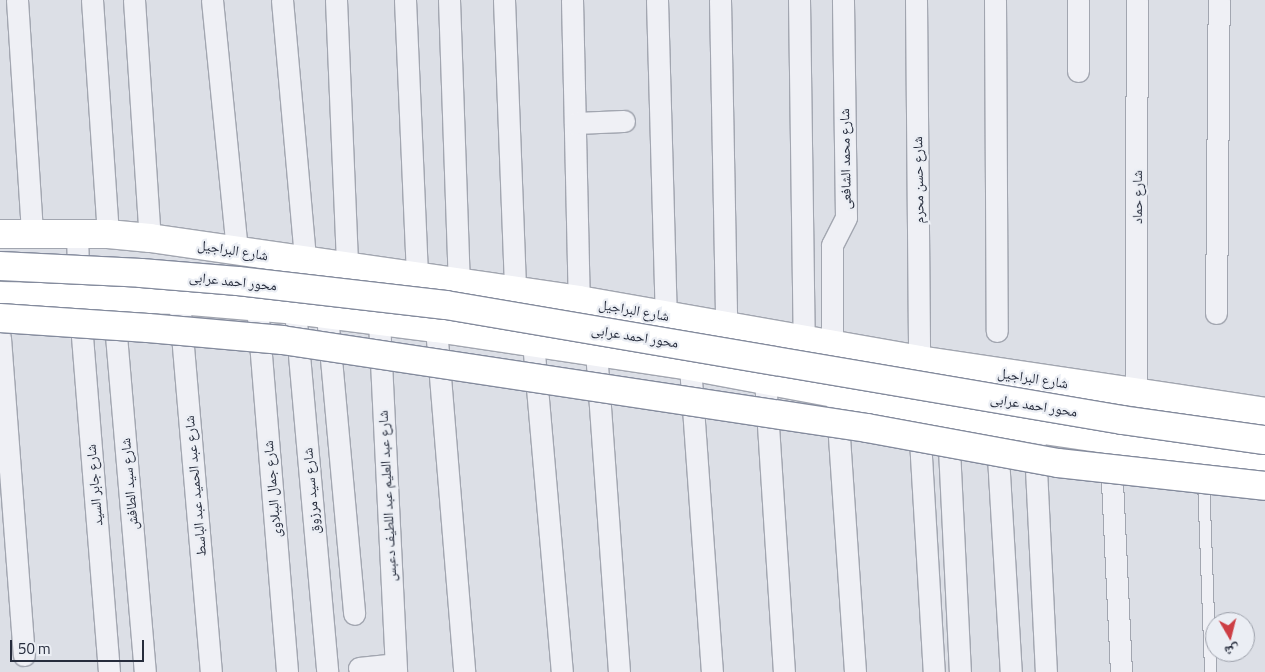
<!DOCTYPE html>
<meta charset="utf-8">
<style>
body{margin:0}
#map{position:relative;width:1265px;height:672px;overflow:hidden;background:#dcdfe6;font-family:"Titillium Web","Noto Naskh Arabic",sans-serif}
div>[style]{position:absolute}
.roads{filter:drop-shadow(1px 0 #a2a6b0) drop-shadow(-1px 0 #a2a6b0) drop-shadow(0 1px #a2a6b0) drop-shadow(0 -1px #a2a6b0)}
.lane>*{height:11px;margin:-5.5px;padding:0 5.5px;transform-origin:5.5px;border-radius:5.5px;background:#eff0f5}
.street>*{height:21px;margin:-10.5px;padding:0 10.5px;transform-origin:10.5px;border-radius:10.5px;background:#eff0f5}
.secondary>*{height:28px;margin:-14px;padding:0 14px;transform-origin:14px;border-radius:14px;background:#fff}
.bridges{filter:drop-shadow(1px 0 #848b9d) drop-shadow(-1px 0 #848b9d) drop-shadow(0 1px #848b9d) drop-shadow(0 -1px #848b9d)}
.highway-bridge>*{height:28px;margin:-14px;padding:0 14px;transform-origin:14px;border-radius:14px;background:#fff}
span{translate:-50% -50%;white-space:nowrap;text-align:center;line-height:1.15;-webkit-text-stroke:4.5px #ebeef4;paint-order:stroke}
.street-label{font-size:14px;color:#262c3c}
.north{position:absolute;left:1205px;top:612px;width:50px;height:50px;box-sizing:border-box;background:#ebeef4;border:1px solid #9ca0aa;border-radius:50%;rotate:172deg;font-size:14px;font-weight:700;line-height:20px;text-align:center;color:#262c3c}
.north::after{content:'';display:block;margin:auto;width:18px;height:22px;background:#cd3f45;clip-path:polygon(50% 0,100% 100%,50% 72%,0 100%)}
.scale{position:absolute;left:10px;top:640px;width:134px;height:22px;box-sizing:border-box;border:2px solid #262c3c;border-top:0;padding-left:6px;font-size:15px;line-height:18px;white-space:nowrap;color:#262c3c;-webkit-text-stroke:4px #ebeef4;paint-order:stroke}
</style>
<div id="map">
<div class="roads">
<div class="lane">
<div style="left:1203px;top:479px;width:193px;rotate:87.9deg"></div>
</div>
<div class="street">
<div style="left:17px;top:0;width:233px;rotate:86.3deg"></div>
<div style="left:92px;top:0;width:235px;rotate:86.1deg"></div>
<div style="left:134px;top:0;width:239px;rotate:86.2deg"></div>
<div style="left:212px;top:0;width:251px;rotate:84.3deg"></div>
<div style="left:282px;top:0;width:261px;rotate:84.9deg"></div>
<div style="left:336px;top:0;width:266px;rotate:87.6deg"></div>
<div style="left:405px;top:0;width:276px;rotate:87.5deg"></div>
<div style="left:449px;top:0;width:283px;rotate:88deg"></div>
<div style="left:504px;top:0;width:291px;rotate:87.8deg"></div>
<div style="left:572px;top:0;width:300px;rotate:88.7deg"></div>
<div style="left:657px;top:0;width:315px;rotate:88.4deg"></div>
<div style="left:720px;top:0;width:326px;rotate:88.9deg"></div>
<div style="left:799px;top:0;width:340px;rotate:89.2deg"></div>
<div style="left:916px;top:0;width:360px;rotate:89.5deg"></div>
<div style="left:995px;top:0;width:331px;rotate:89.7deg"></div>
<div style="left:1078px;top:71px;width:71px;rotate:-90deg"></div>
<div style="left:575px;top:123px;width:49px;rotate:-2.3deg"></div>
<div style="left:77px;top:235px;width:64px;rotate:88.2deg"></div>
<div style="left:79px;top:299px;width:374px;rotate:85.4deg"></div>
<div style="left:294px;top:259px;width:51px;rotate:88.9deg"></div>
<div style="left:295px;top:310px;width:363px;rotate:84.9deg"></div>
<div style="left:179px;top:300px;width:373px;rotate:85.1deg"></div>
<div style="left:257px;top:306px;width:367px;rotate:85.3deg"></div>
<div style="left:114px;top:312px;width:361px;rotate:85.1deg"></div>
<div style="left:1216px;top:313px;width:313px;rotate:-89.5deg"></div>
<div style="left:327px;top:315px;width:300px;rotate:84.8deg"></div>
<div style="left:379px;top:321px;width:351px;rotate:87.2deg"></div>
<div style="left:436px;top:328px;width:345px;rotate:85.3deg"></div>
<div style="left:0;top:338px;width:318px;rotate:85.7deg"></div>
<div style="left:533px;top:342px;width:331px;rotate:85deg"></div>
<div style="left:832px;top:345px;width:100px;rotate:-90deg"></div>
<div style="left:832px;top:245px;width:31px;rotate:-63deg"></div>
<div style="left:846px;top:217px;width:217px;rotate:-90.8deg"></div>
<div style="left:596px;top:351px;width:322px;rotate:85.9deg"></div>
<div style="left:690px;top:366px;width:307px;rotate:85.9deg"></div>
<div style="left:765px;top:379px;width:294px;rotate:86.3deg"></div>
<div style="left:836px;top:393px;width:280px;rotate:86.1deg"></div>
<div style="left:1136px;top:394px;width:394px;rotate:-89.9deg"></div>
<div style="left:919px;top:423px;width:249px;rotate:86.6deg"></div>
<div style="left:996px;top:423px;width:249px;rotate:86.6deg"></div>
<div style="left:948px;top:428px;width:244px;rotate:87.2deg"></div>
<div style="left:1034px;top:428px;width:244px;rotate:87.2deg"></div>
<div style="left:1110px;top:439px;width:233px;rotate:87.3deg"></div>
<div style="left:359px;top:668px;width:36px;rotate:-6deg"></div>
</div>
<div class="secondary">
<div style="left:0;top:234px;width:108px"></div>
<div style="left:108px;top:234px;width:42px;rotate:5.4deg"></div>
<div style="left:150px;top:238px;width:433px;rotate:8.2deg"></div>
<div style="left:579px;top:300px;width:345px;rotate:10deg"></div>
<div style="left:919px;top:360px;width:350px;rotate:8.5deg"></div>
<div style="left:0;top:296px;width:179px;rotate:1.3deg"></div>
<div style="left:179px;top:300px;width:116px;rotate:4.9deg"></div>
<div style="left:295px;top:310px;width:142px;rotate:7.3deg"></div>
<div style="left:436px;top:328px;width:257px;rotate:8.5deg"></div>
<div style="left:690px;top:366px;width:311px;rotate:10.6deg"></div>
<div style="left:996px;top:423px;width:207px;rotate:8.3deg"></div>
<div style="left:1201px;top:453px;width:64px;rotate:5.4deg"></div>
</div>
</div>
<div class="bridges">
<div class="highway-bridge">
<div style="left:0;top:266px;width:141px;rotate:2.8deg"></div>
<div style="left:141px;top:273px;width:97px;rotate:4.7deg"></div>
<div style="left:238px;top:281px;width:209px;rotate:6.6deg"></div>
<div style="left:446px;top:305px;width:686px;rotate:9.65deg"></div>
<div style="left:1122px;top:420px;width:144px;rotate:8deg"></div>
<div style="left:0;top:318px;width:148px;rotate:3.9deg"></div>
<div style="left:148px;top:328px;width:135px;rotate:5.1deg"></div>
<div style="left:282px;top:340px;width:592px;rotate:8.55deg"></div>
<div style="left:867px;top:428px;width:194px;rotate:10.4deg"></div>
<div style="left:1058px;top:463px;width:208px;rotate:6.3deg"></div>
</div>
</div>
<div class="street-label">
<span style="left:845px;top:159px;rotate:-91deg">شارع محمد الشافعى</span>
<span style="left:918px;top:180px;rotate:-91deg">شارع حسن محرم</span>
<span style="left:1137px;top:197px;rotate:-90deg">شارع حماد</span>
<span style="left:233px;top:250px;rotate:9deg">شارع البراجيل</span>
<span style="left:233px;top:281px;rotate:6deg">محور احمد عرابى</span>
<span style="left:634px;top:310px;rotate:10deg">شارع البراجيل</span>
<span style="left:635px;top:336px;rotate:9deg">محور احمد عرابى</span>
<span style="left:1033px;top:378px;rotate:9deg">شارع البراجيل</span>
<span style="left:1034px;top:405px;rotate:9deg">محور احمد عرابى</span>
<span style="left:129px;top:484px;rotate:-95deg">شارع سيد الطافش</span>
<span style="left:94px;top:485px;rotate:-95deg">شارع جابر السيد</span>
<span style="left:195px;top:486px;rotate:-95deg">شارع عبد الحميد عبد الباسط</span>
<span style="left:272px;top:489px;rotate:-95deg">شارع جمال الببلاوى</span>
<span style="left:311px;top:491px;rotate:-95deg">شارع سيد مرزوق</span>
<span style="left:387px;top:496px;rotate:-93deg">شارع عبد العليم عبد اللطيف دعبس</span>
</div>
<div class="north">ش</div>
<div class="scale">50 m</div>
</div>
